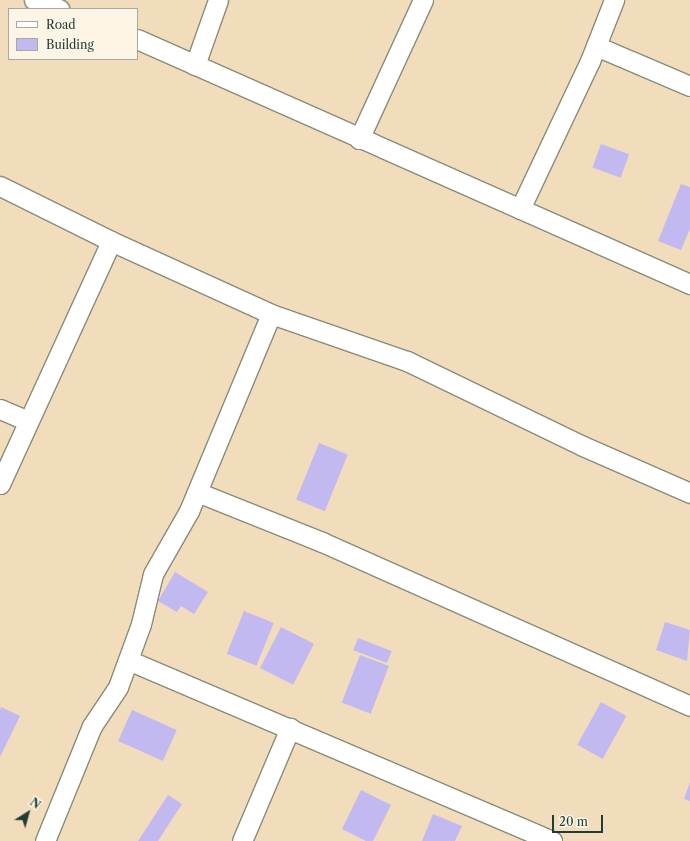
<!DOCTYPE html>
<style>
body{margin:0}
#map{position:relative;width:690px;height:841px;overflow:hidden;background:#f1dcbb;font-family:"Libre Caslon Text",serif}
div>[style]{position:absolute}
.building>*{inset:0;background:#c3b9f1;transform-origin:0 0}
.roads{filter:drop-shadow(1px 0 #888c78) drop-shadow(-1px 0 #888c78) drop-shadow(0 1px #888c78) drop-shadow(0 -1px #888c78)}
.minor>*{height:19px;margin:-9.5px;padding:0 9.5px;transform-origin:9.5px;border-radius:9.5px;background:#fff}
span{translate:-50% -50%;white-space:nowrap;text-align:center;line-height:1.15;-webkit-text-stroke:3px #fcf5e5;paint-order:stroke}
.legend{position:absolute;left:8px;top:8px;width:130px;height:52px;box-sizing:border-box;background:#fcf5e5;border:1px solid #a4ab9e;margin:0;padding:5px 7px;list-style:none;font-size:12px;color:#1f3d34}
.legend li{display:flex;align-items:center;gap:8px;height:20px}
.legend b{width:20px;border:1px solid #a4ab9e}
.north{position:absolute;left:8px;top:793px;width:40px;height:40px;-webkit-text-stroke:3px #fcf5e5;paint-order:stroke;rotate:37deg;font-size:11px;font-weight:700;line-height:16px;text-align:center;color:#1f3d34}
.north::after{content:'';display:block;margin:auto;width:14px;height:18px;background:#1f3d34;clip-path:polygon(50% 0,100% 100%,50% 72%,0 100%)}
.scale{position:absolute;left:552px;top:815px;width:51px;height:18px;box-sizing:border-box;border:2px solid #1f3d34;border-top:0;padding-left:5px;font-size:12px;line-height:14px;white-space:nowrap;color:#1f3d34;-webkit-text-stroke:3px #fcf5e5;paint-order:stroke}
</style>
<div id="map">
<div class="building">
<div style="left:601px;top:144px;width:30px;height:25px;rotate:20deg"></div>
<div style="clip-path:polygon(681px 184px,690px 187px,690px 229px,681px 250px,658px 241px)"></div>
<div style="left:319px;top:443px;width:31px;height:61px;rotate:22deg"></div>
<div style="clip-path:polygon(175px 572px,208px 592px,194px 614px,181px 606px,177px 612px,158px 601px)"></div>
<div style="left:244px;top:611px;width:32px;height:46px;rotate:22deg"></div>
<div style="clip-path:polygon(665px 622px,690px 630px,687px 661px,656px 650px)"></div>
<div style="left:281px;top:627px;width:37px;height:46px;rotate:27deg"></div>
<div style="left:358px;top:638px;width:36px;height:13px;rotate:21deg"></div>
<div style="left:360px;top:655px;width:31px;height:51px;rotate:21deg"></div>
<div style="left:601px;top:702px;width:29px;height:49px;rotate:29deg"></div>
<div style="clip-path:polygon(1px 707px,20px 716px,0 757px,0 710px)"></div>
<div style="left:132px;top:710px;width:49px;height:34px;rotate:24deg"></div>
<div style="clip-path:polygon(690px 782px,690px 801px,684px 799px)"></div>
<div style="clip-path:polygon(361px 790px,391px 805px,373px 841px,366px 841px,342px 829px)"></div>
<div style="clip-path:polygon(168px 795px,182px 804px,158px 841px,138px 841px)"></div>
<div style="clip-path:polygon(433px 814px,462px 826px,455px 841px,422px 841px)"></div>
</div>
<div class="roads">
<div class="minor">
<div style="left:34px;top:0;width:27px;rotate:20deg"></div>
<div style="left:137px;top:39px;width:605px;rotate:23.9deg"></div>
<div style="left:596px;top:46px;width:102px;rotate:23.1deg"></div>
<div style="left:195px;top:65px;width:69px;rotate:-70.5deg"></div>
<div style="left:359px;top:139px;width:153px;rotate:-65.3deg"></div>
<div style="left:0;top:186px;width:124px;rotate:26.4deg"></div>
<div style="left:111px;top:241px;width:176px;rotate:24.5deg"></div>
<div style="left:271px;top:314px;width:144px;rotate:19.1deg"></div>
<div style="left:407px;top:361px;width:195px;rotate:25.8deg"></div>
<div style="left:583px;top:446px;width:117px;rotate:23.7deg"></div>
<div style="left:520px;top:209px;width:164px;rotate:-64.7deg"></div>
<div style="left:590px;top:61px;width:66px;rotate:-68.5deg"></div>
<div style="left:0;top:409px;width:30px;rotate:23deg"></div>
<div style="left:0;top:484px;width:267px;rotate:-65.4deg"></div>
<div style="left:197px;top:492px;width:135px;rotate:21.8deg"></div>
<div style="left:322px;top:542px;width:403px;rotate:24deg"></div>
<div style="left:128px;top:660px;width:461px;rotate:23.1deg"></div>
<div style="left:45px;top:841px;width:124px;rotate:-67.8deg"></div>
<div style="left:92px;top:726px;width:47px;rotate:-56.3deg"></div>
<div style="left:118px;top:687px;width:67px;rotate:-69.9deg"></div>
<div style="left:141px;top:624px;width:51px;rotate:-76.5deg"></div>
<div style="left:153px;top:574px;width:73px;rotate:-60.3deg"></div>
<div style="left:189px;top:511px;width:213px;rotate:-67.4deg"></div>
<div style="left:242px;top:841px;width:123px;rotate:-67deg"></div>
</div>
</div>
<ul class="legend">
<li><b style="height:5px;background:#fff"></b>Road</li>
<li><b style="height:11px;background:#c3b9f1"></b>Building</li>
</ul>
<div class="north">N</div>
<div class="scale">20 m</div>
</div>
